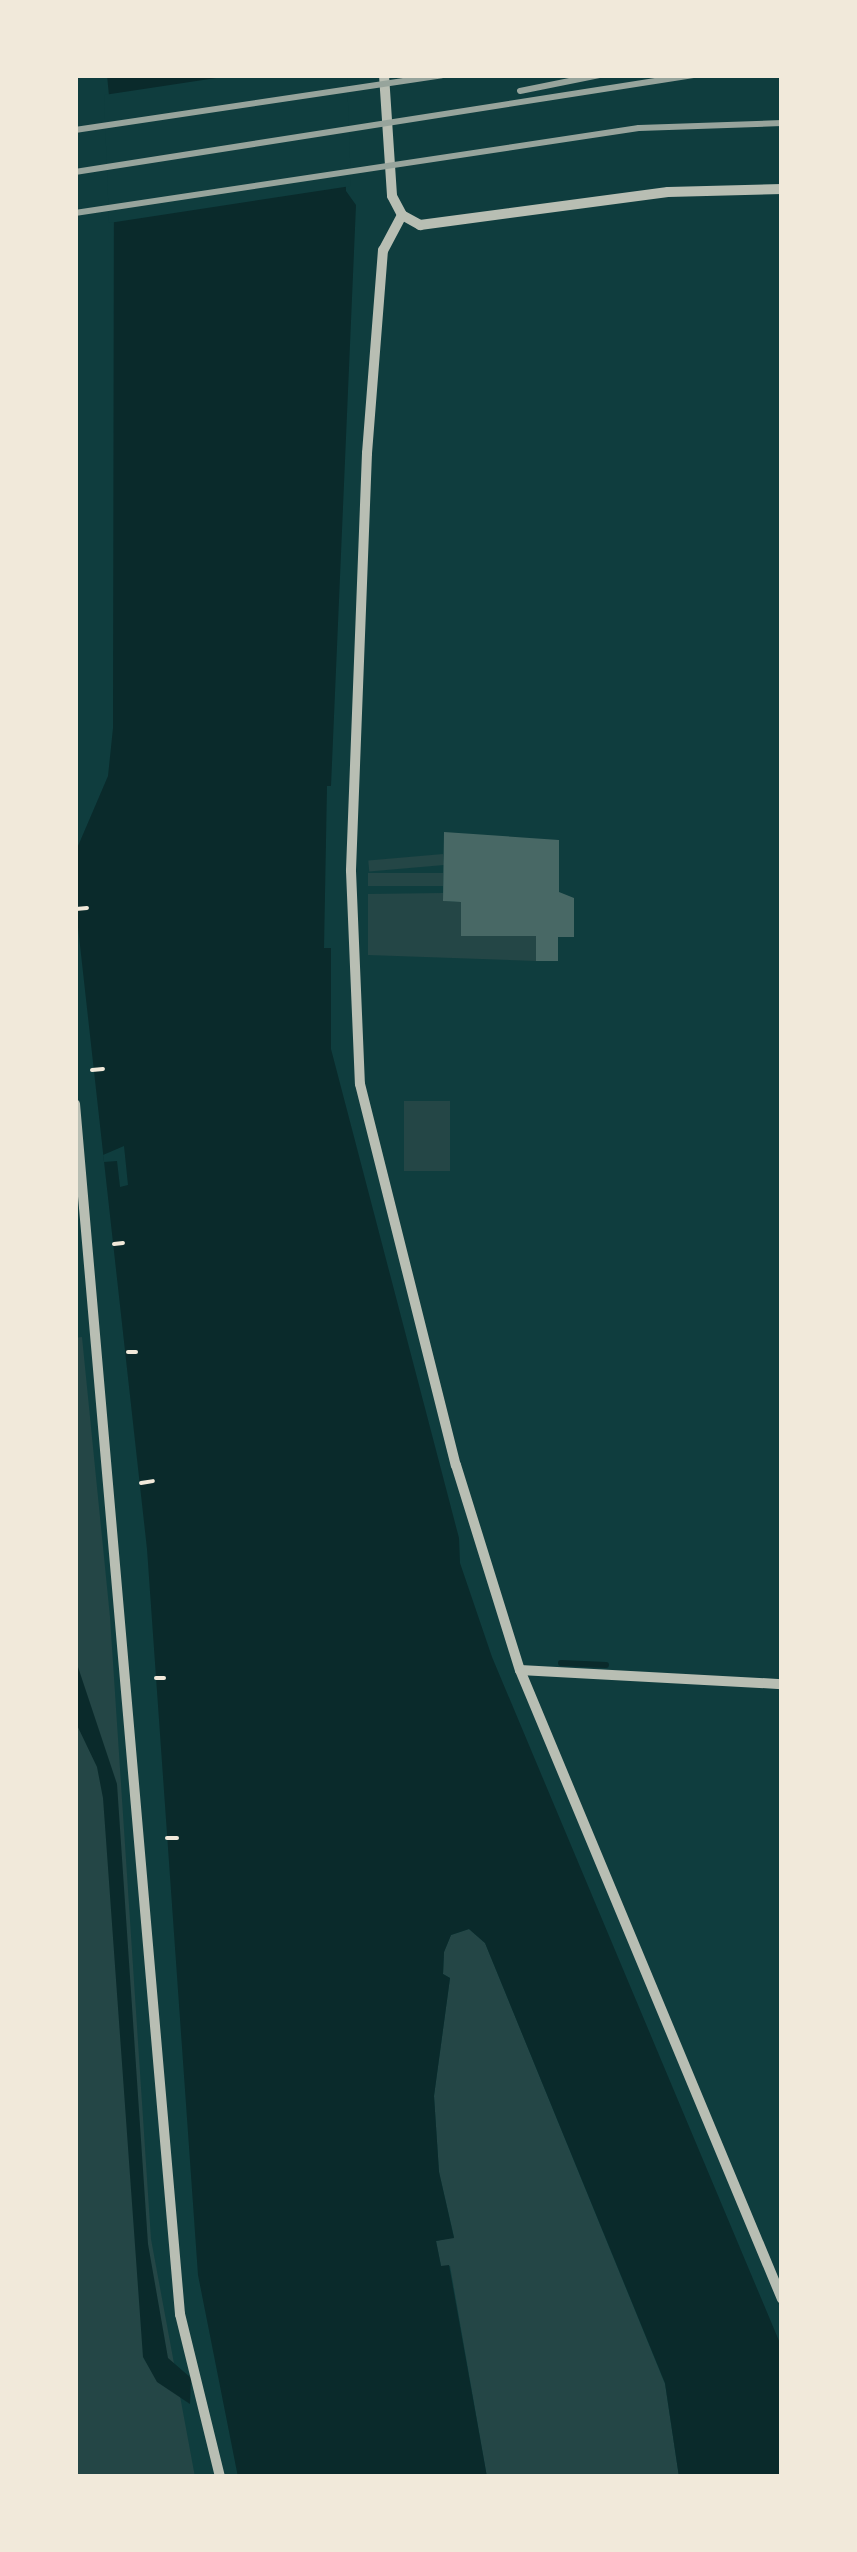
<!DOCTYPE html>
<style>
body{margin:0}
#map{position:relative;width:857px;height:2552px;overflow:hidden;background:#0f3d3e;font-family:Poppins,sans-serif}
div>[style]{position:absolute}
.green>*{inset:0;background:#244646;transform-origin:0 0}
.water>*{inset:0;background:#0a2a2b}
.pier>*{inset:0;background:#0f3d3e}
.stream>*{height:6px;margin:-3px;padding:0 3px;transform-origin:3px;border-radius:3px;background:#0a2a2b}
.building>*{inset:0;background:#486865}
.path>*{height:4px;margin:-2px;padding:0 2px;transform-origin:2px;border-radius:2px;background:#f1e9da}
.minor>*{height:10px;margin:-5px;padding:0 5px;transform-origin:5px;border-radius:5px;background:#b8beb3}
.rail>*{height:6px;margin:-3px;padding:0 3px;transform-origin:3px;border-radius:3px;background:#97a49c}
span{translate:-50% -50%;white-space:nowrap;text-align:center;line-height:1.15;-webkit-text-stroke:8px #f1e9da;paint-order:stroke}
.frame{position:absolute;inset:0;border:78px solid #f1e9da;pointer-events:none}
</style>
<div id="map">
<div class="green">
<div style="left:443px;top:854px;width:11px;height:75px;rotate:85deg"></div>
<div style="left:443px;top:873px;width:13px;height:75px;rotate:90deg"></div>
<div style="clip-path:polygon(443px 893px,444px 901px,461px 902px,536px 936px,536px 961px,368px 955px,368px 894px)"></div>
<div style="left:404px;top:1101px;width:46px;height:70px"></div>
<div style="clip-path:polygon(82px 1337px,110px 1617px,151px 2239px,195px 2477px,75px 2477px,75px 1338px)"></div>
<div style="clip-path:polygon(469px 1929px,485px 1943px,665px 2384px,679px 2477px,487px 2477px,450px 2266px,441px 2266px,436px 2241px,454px 2237px,439px 2172px,434px 2096px,450px 1978px,443px 1974px,444px 1952px,451px 1935px)"></div>
</div>
<div class="water">
<div style="clip-path:polygon(107px 75px,342px 75px,346px 191px,356px 205px,331px 786px,331px 1049px,459px 1538px,460px 1563px,492px 1657px,782px 2348px,782px 2477px,679px 2477px,665px 2383px,485px 1943px,469px 1929px,451px 1935px,444px 1952px,443px 1974px,450px 1978px,434px 2096px,439px 2172px,454px 2238px,436px 2241px,441px 2266px,449px 2265px,487px 2477px,238px 2477px,198px 2275px,147px 1549px,75px 900px,75px 853px,108px 776px,113px 728px,114px 148px)"></div>
<div style="clip-path:polygon(75px 1658px,117px 1784px,148px 2244px,168px 2358px,191px 2378px,190px 2404px,157px 2382px,143px 2357px,103px 1798px,97px 1767px,75px 1721px)"></div>
</div>
<div class="pier">
<div style="clip-path:polygon(236px 75px,347px 75px,351px 186px,109px 223px,104px 95px)"></div>
<div style="clip-path:polygon(327px 786px,331px 786px,331px 948px,324px 948px)"></div>
<div style="clip-path:polygon(124px 1146px,128px 1185px,120px 1187px,117px 1161px,104px 1162px,103px 1155px)"></div>
</div>
<div class="stream">
<div style="left:561px;top:1663px;width:45px;rotate:2.5deg"></div>
</div>
<div class="building">
<div style="clip-path:polygon(444px 832px,559px 840px,559px 892px,574px 898px,574px 937px,558px 937px,558px 961px,536px 961px,536px 936px,461px 936px,461px 902px,443px 901px)"></div>
</div>
<div class="path">
<div style="left:76px;top:909px;width:11px;rotate:-5deg"></div>
<div style="left:92px;top:1070px;width:11px;rotate:-5deg"></div>
<div style="left:114px;top:1244px;width:9px;rotate:-6deg"></div>
<div style="left:128px;top:1352px;width:8px"></div>
<div style="left:141px;top:1483px;width:12px;rotate:-9deg"></div>
<div style="left:156px;top:1678px;width:8px"></div>
<div style="left:167px;top:1838px;width:10px"></div>
</div>
<div class="minor">
<div style="left:384px;top:75px;width:121px;rotate:86.2deg"></div>
<div style="left:392px;top:196px;width:21px;rotate:62deg"></div>
<div style="left:402px;top:215px;width:21px;rotate:29deg"></div>
<div style="left:420px;top:225px;width:250px;rotate:-7.6deg"></div>
<div style="left:668px;top:192px;width:114px;rotate:-1.5deg"></div>
<div style="left:402px;top:215px;width:40px;rotate:118deg"></div>
<div style="left:383px;top:250px;width:204px;rotate:94.5deg"></div>
<div style="left:367px;top:453px;width:418px;rotate:92.2deg"></div>
<div style="left:351px;top:871px;width:213px;rotate:87.6deg"></div>
<div style="left:360px;top:1084px;width:393px;rotate:75.9deg"></div>
<div style="left:456px;top:1465px;width:215px;rotate:72.7deg"></div>
<div style="left:520px;top:1670px;width:681px;rotate:67.39deg"></div>
<div style="left:75px;top:1104px;width:1215px;rotate:85.04deg"></div>
<div style="left:180px;top:2314px;width:168px;rotate:76.2deg"></div>
<div style="left:520px;top:1670px;width:262px;rotate:3.1deg"></div>
</div>
<div class="rail">
<div style="left:520px;top:91px;width:81px;rotate:-11.4deg"></div>
<div style="left:75px;top:130px;width:371px;rotate:-8.5deg"></div>
<div style="left:75px;top:172px;width:626px;rotate:-8.92deg"></div>
<div style="left:75px;top:213px;width:570px;rotate:-8.57deg"></div>
<div style="left:639px;top:128px;width:143px;rotate:-2deg"></div>
</div>
<div class="frame"></div>
</div>
